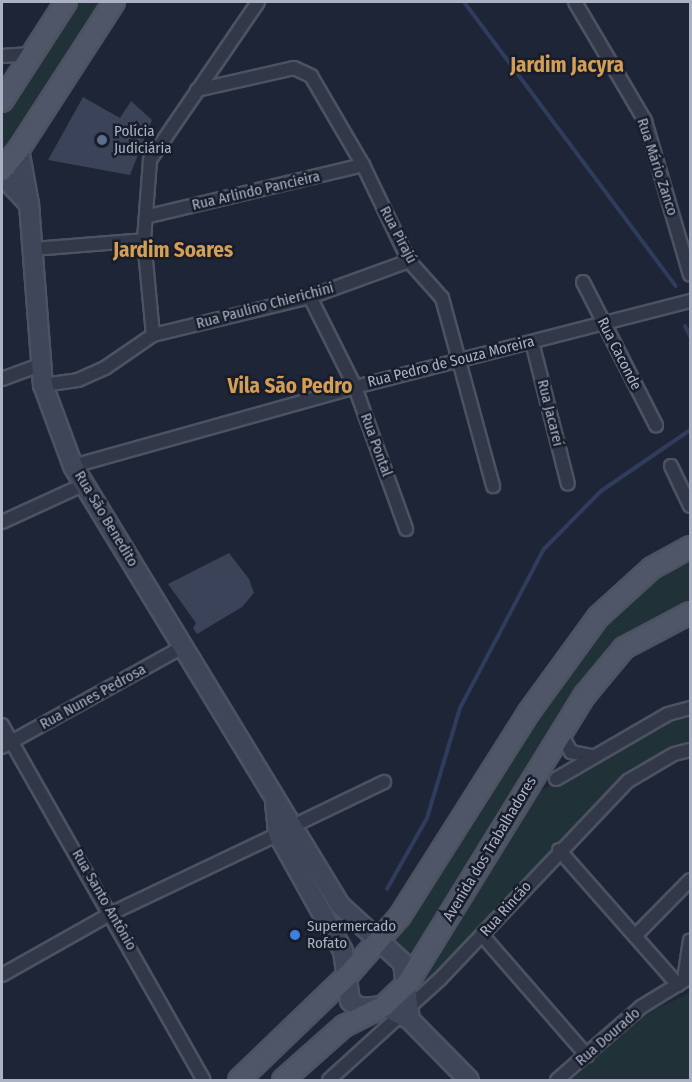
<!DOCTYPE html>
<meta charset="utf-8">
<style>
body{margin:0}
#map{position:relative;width:692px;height:1082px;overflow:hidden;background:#1e2536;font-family:"Fira Sans Condensed",sans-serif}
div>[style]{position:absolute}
.green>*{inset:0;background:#203137}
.stream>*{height:4px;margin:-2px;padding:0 2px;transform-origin:2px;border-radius:2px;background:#2f3c5c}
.building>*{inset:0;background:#3a4357}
.roads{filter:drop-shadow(2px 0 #4c5262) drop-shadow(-2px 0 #4c5262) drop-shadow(0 2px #4c5262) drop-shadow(0 -2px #4c5262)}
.minor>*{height:12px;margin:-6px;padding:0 6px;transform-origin:6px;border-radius:6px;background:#323847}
.secondary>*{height:18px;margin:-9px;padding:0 9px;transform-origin:9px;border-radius:9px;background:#40465a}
.primary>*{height:20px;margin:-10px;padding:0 10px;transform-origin:10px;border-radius:10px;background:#4f5667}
.dots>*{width:16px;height:16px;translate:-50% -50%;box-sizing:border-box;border:3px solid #181d2b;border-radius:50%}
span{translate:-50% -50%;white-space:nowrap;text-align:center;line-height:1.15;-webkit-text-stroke:5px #181d2b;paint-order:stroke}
.poi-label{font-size:15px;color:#abb2c4}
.left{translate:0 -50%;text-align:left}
.street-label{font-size:15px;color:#abb2c4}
.district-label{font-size:21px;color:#d59e55;font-weight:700}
.frame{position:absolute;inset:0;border:3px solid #abb2c4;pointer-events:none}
</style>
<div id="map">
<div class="green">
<div style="clip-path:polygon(72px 2px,106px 3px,2px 160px,2px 108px)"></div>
<div style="clip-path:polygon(690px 551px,690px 606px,605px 662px,414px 966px,405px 952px,385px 940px,530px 719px,602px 620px,656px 572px)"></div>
<div style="clip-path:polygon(690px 713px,690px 745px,654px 759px,606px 792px,471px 942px,412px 999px,411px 983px,540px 791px,664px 721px)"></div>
<div style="clip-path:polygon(690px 993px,690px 1080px,571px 1080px,642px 1015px)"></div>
</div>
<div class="stream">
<div style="left:464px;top:2px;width:354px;rotate:53.3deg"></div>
<div style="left:685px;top:326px;width:11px;rotate:63deg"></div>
<div style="left:387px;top:889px;width:81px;rotate:-60.6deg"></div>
<div style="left:427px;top:818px;width:115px;rotate:-73.3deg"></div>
<div style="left:460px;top:708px;width:180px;rotate:-62.2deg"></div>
<div style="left:544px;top:549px;width:81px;rotate:-45.5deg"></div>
<div style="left:601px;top:491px;width:108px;rotate:-34.4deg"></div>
</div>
<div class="building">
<div style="clip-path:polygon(83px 97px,120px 118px,131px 101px,152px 120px,130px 175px,48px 160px)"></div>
<div style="clip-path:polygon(229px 553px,249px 579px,254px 593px,242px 607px,197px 634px,193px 628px,196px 623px,168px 584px)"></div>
</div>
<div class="roads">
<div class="minor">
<div style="left:575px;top:2px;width:138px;rotate:59.5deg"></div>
<div style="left:645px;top:121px;width:160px;rotate:73.7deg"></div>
<div style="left:2px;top:56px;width:31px;rotate:-4deg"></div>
<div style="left:197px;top:90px;width:99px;rotate:-12.8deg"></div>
<div style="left:294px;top:68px;width:19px;rotate:25deg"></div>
<div style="left:311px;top:76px;width:103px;rotate:59.7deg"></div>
<div style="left:363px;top:165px;width:106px;rotate:64.4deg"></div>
<div style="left:409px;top:261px;width:50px;rotate:48.3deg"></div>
<div style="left:442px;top:298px;width:195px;rotate:74.8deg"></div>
<div style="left:149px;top:216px;width:220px;rotate:-13.4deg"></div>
<div style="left:33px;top:249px;width:111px;rotate:-4.6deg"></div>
<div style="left:583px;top:282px;width:161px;rotate:63deg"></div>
<div style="left:310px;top:297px;width:101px;rotate:63.4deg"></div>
<div style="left:355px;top:387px;width:151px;rotate:70.2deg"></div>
<div style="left:153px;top:335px;width:162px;rotate:-13.6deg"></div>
<div style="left:310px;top:297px;width:105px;rotate:-20deg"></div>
<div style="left:532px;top:342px;width:146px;rotate:75.8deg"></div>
<div style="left:2px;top:379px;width:40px;rotate:-20.2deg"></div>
<div style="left:43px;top:385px;width:35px;rotate:-8deg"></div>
<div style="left:78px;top:380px;width:30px;rotate:-24deg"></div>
<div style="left:105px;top:368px;width:58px;rotate:-34.5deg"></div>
<div style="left:153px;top:335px;width:95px;rotate:-95.4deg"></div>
<div style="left:144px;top:240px;width:80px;rotate:-85.7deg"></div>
<div style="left:150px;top:160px;width:191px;rotate:-55.6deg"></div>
<div style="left:73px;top:466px;width:293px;rotate:-15.6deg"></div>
<div style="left:355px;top:387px;width:346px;rotate:-14.4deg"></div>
<div style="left:671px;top:466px;width:44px;rotate:64.6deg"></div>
<div style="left:2px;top:522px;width:91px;rotate:-24.6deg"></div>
<div style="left:2px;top:725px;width:408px;rotate:60.4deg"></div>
<div style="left:560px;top:732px;width:23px;rotate:61deg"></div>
<div style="left:571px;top:752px;width:20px;rotate:11deg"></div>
<div style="left:2px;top:747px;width:208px;rotate:-29deg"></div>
<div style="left:556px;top:779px;width:129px;rotate:-30.1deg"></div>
<div style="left:668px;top:714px;width:23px;rotate:-15deg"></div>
<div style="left:295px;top:825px;width:99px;rotate:-25.8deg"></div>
<div style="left:559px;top:850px;width:180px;rotate:48.6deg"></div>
<div style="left:482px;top:935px;width:160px;rotate:49deg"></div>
<div style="left:635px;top:936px;width:78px;rotate:-45.5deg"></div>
<div style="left:2px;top:975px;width:126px;rotate:-29.4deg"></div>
<div style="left:112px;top:913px;width:184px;rotate:-25.4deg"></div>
<div style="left:684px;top:980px;width:40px;rotate:-81.5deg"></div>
<div style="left:329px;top:1080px;width:150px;rotate:-42.3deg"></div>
<div style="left:440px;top:979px;width:273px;rotate:-46.5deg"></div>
<div style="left:628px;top:781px;width:53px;rotate:-30.4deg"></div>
<div style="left:674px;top:754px;width:16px;rotate:-14deg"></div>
<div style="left:557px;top:1080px;width:111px;rotate:-41deg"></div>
<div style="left:641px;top:1007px;width:57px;rotate:-31.5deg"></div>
</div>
<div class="secondary">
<div style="left:19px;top:149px;width:56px;rotate:79.7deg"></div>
<div style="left:29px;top:204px;width:182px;rotate:85.6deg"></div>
<div style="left:43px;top:385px;width:86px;rotate:69.7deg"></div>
<div style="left:73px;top:466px;width:514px;rotate:58.69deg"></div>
<div style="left:340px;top:905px;width:86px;rotate:42.6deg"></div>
<div style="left:403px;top:963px;width:57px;rotate:83deg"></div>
<div style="left:2px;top:175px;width:40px;rotate:47deg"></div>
<div style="left:275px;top:803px;width:31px;rotate:84deg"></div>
<div style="left:278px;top:834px;width:134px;rotate:60.9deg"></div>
<div style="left:343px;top:951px;width:50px;rotate:82deg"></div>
<div style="left:350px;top:1001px;width:12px;rotate:35deg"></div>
<div style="left:360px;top:1008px;width:24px;rotate:-5deg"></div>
<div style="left:384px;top:1006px;width:30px;rotate:28deg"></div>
<div style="left:410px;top:1020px;width:84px;rotate:45.5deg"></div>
</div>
<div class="primary">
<div style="left:2px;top:101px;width:118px;rotate:-57.1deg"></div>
<div style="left:2px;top:170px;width:27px;rotate:-51deg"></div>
<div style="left:19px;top:149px;width:175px;rotate:-57.1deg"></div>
<div style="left:239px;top:1080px;width:151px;rotate:-43.9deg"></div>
<div style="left:348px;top:975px;width:79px;rotate:-48.6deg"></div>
<div style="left:400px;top:916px;width:241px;rotate:-57.7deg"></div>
<div style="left:529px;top:712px;width:117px;rotate:-54deg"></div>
<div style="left:598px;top:617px;width:73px;rotate:-42.2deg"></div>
<div style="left:652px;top:568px;width:43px;rotate:-28.9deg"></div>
<div style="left:283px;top:1080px;width:81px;rotate:-41.5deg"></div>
<div style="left:344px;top:1026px;width:45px;rotate:-26.6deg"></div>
<div style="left:384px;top:1006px;width:32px;rotate:-44deg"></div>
<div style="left:407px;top:984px;width:339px;rotate:-58.4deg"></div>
<div style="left:585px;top:695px;width:61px;rotate:-50.3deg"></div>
<div style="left:624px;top:648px;width:75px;rotate:-27.9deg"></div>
</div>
</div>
<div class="dots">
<div style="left:102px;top:140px;background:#5c6f8a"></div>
<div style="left:295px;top:935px;background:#3f7fe0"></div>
</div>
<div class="poi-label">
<span class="left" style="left:114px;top:140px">Polícia<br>Judiciária</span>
<span class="left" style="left:307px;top:935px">Supermercado<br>Rofato</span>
</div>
<div class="street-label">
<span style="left:657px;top:167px;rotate:72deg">Rua Mário Zanco</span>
<span style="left:256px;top:191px;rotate:-13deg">Rua Arlindo Pancieira</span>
<span style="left:398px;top:235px;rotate:62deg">Rua Pirajú</span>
<span style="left:265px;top:306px;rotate:-15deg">Rua Paulino Chierichini</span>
<span style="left:619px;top:354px;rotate:63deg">Rua Caconde</span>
<span style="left:451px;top:362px;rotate:-14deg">Rua Pedro de Souza Moreira</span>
<span style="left:550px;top:413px;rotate:76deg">Rua Jacareí</span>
<span style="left:376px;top:445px;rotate:70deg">Rua Pontal</span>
<span style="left:106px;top:519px;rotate:59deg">Rua São Benedito</span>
<span style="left:93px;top:697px;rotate:-29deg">Rua Nunes Pedrosa</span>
<span style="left:490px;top:849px;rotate:-59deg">Avenida dos Trabalhadores</span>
<span style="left:104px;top:900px;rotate:60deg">Rua Santo Antônio</span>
<span style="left:506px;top:909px;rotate:-48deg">Rua Rincão</span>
<span style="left:608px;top:1037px;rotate:-41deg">Rua Dourado</span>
</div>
<div class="district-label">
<span style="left:567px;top:65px">Jardim Jacyra</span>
<span style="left:173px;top:250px">Jardim Soares</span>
<span style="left:290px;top:386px">Vila São Pedro</span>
</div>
<div class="frame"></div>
</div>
